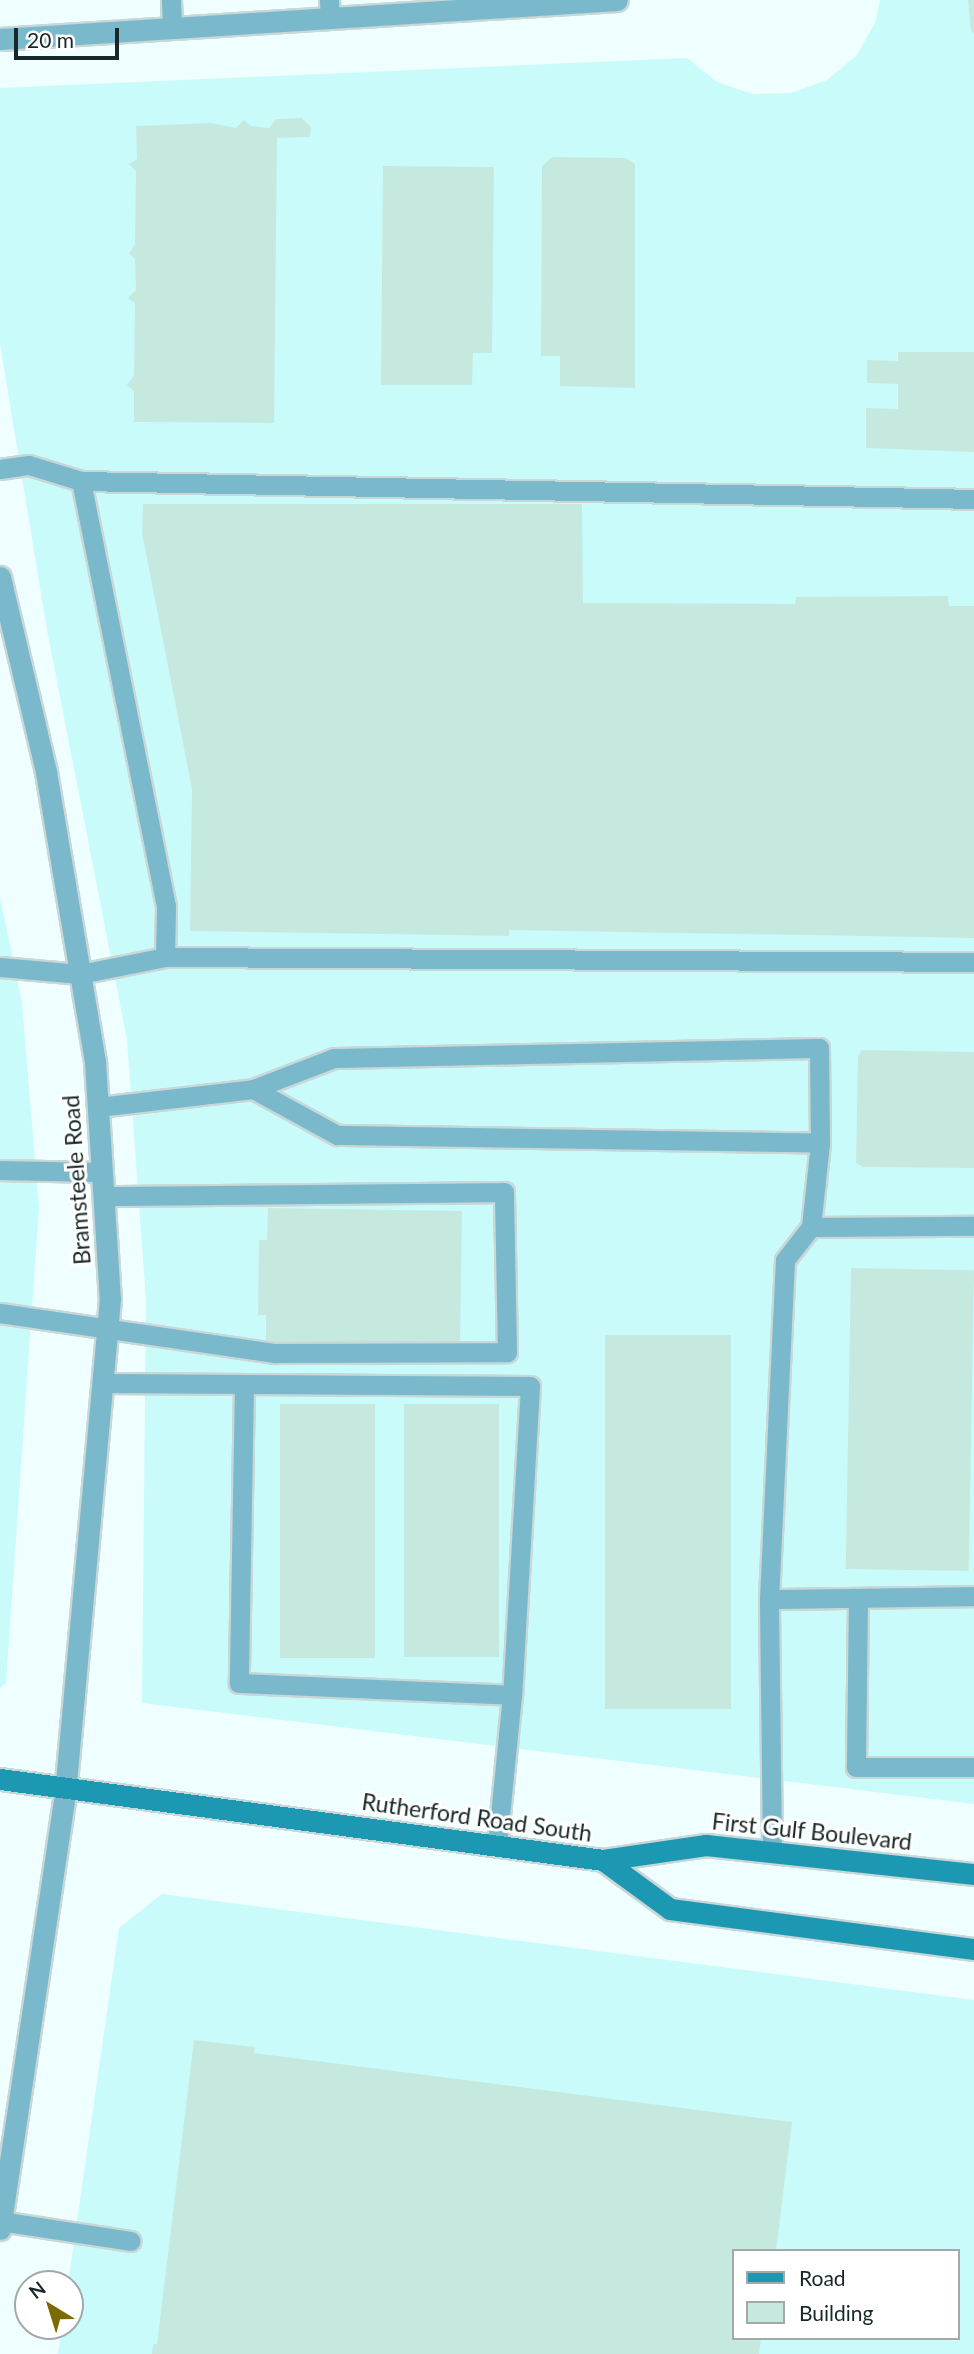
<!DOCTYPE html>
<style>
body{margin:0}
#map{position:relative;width:974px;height:2354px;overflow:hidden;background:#effefe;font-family:Lato,sans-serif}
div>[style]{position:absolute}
.built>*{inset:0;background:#cafbfb}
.building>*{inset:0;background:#c6e9df;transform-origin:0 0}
.roads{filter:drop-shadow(2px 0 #c8d7d7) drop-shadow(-2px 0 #c8d7d7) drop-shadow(0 2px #c8d7d7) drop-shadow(0 -2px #c8d7d7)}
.lane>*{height:19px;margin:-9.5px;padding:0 9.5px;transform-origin:9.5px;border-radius:9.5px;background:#79b9cb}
.street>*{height:21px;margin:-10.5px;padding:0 10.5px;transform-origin:10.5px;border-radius:10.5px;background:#79b9cb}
.secondary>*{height:21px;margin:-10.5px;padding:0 10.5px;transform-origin:10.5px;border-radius:10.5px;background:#1c98b2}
span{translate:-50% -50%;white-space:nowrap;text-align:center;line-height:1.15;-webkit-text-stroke:6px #fff;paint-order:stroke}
.street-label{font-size:23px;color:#182727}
.legend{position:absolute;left:732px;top:2249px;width:228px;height:91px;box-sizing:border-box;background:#fff;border:2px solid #a3a9a9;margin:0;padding:9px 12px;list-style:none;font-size:21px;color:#182727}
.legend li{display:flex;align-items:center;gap:14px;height:35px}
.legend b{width:35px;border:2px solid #a3a9a9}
.north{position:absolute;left:14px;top:2270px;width:70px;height:70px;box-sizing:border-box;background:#fff;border:2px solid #a3a9a9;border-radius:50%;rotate:322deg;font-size:19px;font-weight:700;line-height:28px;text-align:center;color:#182727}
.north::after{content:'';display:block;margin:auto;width:24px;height:32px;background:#7c6900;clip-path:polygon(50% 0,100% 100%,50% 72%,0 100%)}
.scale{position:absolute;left:14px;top:28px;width:105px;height:32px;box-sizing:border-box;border:4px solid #182727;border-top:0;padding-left:9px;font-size:21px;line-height:24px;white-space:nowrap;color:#182727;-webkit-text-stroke:5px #fff;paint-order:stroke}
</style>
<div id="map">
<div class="built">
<div style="clip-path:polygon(880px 0,974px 0,974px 1804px,142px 1703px,146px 1300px,127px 1040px,47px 630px,0 344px,0 88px,687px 58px,717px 82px,753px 94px,791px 93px,827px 80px,856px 56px,875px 23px)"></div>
<div style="clip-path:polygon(0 897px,22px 1003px,39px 1208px,6px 1683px,0 1688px)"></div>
<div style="clip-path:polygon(evenodd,162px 1894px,974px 2000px,974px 2354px,58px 2354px,62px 2326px,70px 2326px,68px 2284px,119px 1928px,162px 1894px,734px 2251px,958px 2251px,958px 2338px,734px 2338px,734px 2251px)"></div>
</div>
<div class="building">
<div style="clip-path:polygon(968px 0,974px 0,974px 33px,971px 31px)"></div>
<div style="clip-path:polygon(302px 118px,311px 127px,310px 137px,277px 138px,274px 423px,134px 422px,134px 391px,127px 385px,134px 375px,135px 303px,128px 298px,136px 290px,135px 259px,129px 253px,135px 245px,136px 171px,129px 164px,137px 159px,136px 126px,211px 123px,236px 128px,244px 120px,251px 126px,269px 128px,276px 119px)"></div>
<div style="clip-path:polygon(552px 157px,626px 158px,635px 164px,635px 388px,560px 386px,560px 356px,541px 356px,542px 166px)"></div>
<div style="clip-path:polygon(383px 166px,494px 167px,492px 353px,473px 353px,472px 385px,381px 385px)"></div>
<div style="clip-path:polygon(898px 352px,974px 352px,974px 452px,866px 448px,866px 408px,898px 409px,898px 384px,867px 383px,867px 360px,898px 361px)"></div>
<div style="clip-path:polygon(143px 504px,582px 504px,583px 603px,795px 604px,796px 597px,948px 596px,949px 606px,974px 606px,974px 938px,509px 930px,509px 936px,190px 931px,192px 789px,142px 533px)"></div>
<div style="clip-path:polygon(862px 1050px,974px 1052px,974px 1168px,863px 1167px,856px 1163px,858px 1056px)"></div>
<div style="clip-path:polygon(268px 1208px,462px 1211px,460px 1345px,266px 1343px,266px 1315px,258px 1315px,259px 1240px,267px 1240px)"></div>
<div style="left:851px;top:1268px;width:123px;height:301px;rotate:1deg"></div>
<div style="left:605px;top:1335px;width:126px;height:374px"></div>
<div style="left:375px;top:1404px;width:254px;height:95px;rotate:90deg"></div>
<div style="left:404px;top:1404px;width:95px;height:253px"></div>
<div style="clip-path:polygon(194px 2040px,255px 2047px,254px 2053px,792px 2122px,776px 2251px,734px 2251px,734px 2338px,761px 2338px,759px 2354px,152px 2354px,153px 2344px,157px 2344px)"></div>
</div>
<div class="roads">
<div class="lane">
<div style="left:171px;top:0;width:27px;rotate:88deg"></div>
<div style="left:329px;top:0;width:17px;rotate:87deg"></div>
<div style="left:0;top:469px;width:29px;rotate:-8deg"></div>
<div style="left:29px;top:465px;width:54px;rotate:17.1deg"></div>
<div style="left:81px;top:481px;width:893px;rotate:1.15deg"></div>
<div style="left:81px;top:481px;width:433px;rotate:78.7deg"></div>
<div style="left:166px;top:906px;width:51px;rotate:91.1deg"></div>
<div style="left:0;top:967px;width:80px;rotate:5deg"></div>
<div style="left:80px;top:974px;width:87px;rotate:-11.3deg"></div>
<div style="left:165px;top:957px;width:809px;rotate:0.35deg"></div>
<div style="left:253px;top:1089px;width:96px;rotate:28.7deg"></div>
<div style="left:337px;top:1135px;width:483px;rotate:0.9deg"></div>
<div style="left:98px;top:1107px;width:156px;rotate:-6.6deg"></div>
<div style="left:253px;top:1089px;width:87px;rotate:-20.9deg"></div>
<div style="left:334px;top:1058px;width:485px;rotate:-1.2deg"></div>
<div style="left:819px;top:1048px;width:95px;rotate:89.4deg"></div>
<div style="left:820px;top:1143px;width:84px;rotate:96.1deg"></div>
<div style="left:0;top:1170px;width:102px;rotate:1.1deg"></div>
<div style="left:0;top:1313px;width:278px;rotate:8.3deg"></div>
<div style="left:275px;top:1353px;width:232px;rotate:-0.2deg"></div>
<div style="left:507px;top:1352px;width:160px;rotate:-91.1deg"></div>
<div style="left:504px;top:1192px;width:400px;rotate:179.4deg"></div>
<div style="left:103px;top:1383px;width:427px;rotate:0.4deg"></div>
<div style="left:530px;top:1386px;width:310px;rotate:93.3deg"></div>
<div style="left:512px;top:1695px;width:152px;rotate:95.7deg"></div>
<div style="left:244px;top:1385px;width:298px;rotate:91deg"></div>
<div style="left:239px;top:1683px;width:273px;rotate:2.5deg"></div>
<div style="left:858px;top:1598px;width:169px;rotate:90.7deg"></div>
<div style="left:856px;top:1767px;width:118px"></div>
<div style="left:769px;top:1599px;width:205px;rotate:-0.8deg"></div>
<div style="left:772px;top:1849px;width:250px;rotate:-90.7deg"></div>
<div style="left:769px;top:1599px;width:339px;rotate:-87.3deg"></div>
<div style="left:785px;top:1260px;width:42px;rotate:-51.8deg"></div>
<div style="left:811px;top:1227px;width:163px;rotate:-0.4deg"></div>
<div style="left:0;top:2221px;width:132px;rotate:8.7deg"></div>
</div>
<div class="street">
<div style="left:0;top:39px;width:618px;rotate:-3.62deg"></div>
<div style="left:0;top:577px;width:200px;rotate:76.7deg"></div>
<div style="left:46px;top:772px;width:294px;rotate:80.4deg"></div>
<div style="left:95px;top:1062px;width:237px;rotate:86.4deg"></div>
<div style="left:110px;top:1299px;width:490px;rotate:95.2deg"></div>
<div style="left:66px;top:1787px;width:447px;rotate:98.5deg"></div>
</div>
<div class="secondary">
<div style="left:0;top:1779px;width:608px;rotate:7.65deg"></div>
<div style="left:603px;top:1860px;width:83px;rotate:36.2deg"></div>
<div style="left:670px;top:1909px;width:307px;rotate:7.5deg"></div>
<div style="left:603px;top:1860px;width:104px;rotate:-8.3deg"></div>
<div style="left:706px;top:1845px;width:270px;rotate:6.2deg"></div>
</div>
</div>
<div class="street-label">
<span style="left:76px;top:1180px;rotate:-94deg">Bramsteele Road</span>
<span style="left:477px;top:1817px;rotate:8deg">Rutherford Road South</span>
<span style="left:812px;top:1831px;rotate:6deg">First Gulf Boulevard</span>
</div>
<ul class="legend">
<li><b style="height:9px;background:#1c98b2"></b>Road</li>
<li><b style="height:19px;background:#c6e9df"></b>Building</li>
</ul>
<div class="north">N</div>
<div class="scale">20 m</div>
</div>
